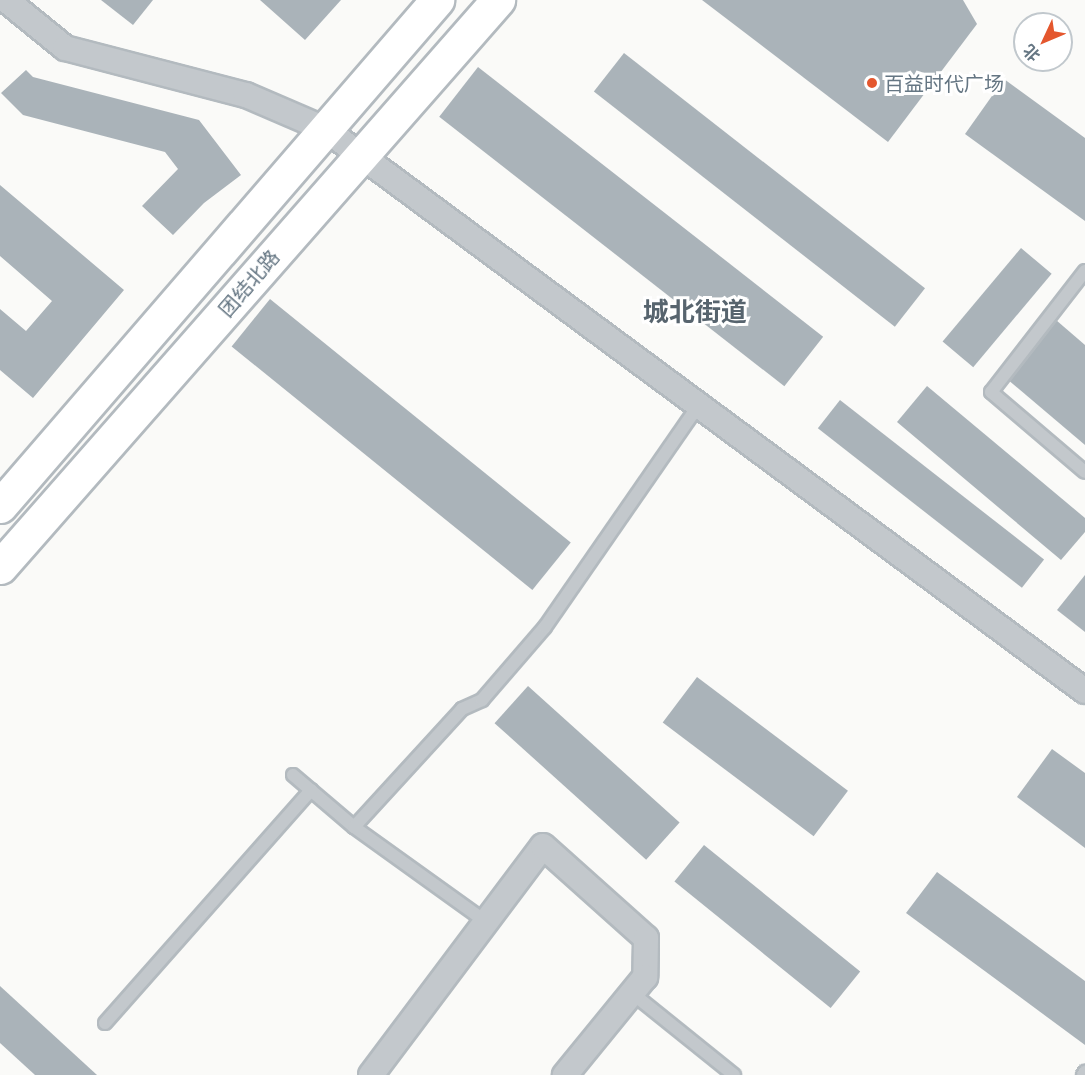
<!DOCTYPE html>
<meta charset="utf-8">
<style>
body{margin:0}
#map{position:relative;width:1085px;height:1075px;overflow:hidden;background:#fafaf8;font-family:"Exo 2","Noto Sans SC",sans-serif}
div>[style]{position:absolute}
.building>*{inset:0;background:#aab3b9;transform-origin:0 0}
.roads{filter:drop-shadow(2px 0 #b3babf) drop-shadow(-2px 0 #b3babf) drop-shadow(0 2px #b3babf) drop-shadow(0 -2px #b3babf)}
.lane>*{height:12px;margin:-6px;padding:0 6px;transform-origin:6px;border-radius:6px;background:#c3c8cc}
.street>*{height:24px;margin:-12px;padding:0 12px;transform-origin:12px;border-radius:12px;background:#c3c8cc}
.secondary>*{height:33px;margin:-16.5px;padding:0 16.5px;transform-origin:16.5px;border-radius:16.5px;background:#fff}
.dots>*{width:16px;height:16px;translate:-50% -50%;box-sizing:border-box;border:3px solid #fff;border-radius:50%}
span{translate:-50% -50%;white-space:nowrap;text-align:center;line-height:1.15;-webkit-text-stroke:6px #fff;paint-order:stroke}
.poi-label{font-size:20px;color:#657683}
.left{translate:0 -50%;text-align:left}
.street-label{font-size:20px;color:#657683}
.district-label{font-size:26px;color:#57646e;font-weight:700}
.north{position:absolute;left:1013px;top:12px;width:60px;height:60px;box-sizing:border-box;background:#fff;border:2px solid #c1c8cd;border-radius:50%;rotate:226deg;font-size:16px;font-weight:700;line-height:24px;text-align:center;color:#657683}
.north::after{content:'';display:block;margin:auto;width:21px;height:27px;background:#e4572e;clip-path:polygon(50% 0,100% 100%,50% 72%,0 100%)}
</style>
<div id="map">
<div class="building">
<div style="clip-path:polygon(101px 0,153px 0,133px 25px)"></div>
<div style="clip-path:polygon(260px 0,341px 0,305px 40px)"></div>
<div style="clip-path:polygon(702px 0,963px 0,977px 24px,888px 142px)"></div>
<div style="left:624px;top:53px;width:382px;height:49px;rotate:38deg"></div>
<div style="left:478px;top:67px;width:438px;height:63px;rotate:38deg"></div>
<div style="clip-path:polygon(26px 70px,33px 77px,199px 120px,241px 175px,204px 203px,173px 235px,142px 206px,178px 169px,165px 152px,23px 115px,1px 93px)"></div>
<div style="clip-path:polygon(1004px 79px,1085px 138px,1085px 221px,965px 134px)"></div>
<div style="clip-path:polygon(0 185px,124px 290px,33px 398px,0 370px,0 309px,26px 331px,52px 301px,0 256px)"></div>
<div style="left:1021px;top:248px;width:40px;height:122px;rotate:40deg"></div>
<div style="left:270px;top:299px;width:387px;height:61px;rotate:39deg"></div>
<div style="clip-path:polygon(1056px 320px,1085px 345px,1085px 445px,1007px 379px)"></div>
<div style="clip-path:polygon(927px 386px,1085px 518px,1085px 532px,1061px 560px,897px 422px)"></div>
<div style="left:840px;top:400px;width:259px;height:36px;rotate:38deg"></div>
<div style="clip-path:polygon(1085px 575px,1085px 632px,1057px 610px)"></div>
<div style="left:697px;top:677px;width:189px;height:57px;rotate:37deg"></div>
<div style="left:528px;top:686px;width:204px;height:50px;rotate:42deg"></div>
<div style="clip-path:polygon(1052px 749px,1085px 773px,1085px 848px,1017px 797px)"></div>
<div style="left:704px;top:845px;width:201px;height:47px;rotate:39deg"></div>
<div style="clip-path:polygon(937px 872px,1085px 981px,1085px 1045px,906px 913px)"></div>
<div style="clip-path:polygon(0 986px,97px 1075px,35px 1075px,0 1043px)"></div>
</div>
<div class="roads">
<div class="lane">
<div style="left:1085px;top:271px;width:153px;rotate:127.8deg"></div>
<div style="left:991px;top:392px;width:123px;rotate:40.4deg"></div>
<div style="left:293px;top:775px;width:80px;rotate:40.4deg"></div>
<div style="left:354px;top:827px;width:161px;rotate:35.7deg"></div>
<div style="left:354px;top:827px;width:160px;rotate:-47.5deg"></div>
<div style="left:462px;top:709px;width:22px;rotate:-24deg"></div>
<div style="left:482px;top:700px;width:96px;rotate:-49.2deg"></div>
<div style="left:545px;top:627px;width:270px;rotate:-55.3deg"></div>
<div style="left:632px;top:993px;width:131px;rotate:38.8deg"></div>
<div style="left:105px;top:1023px;width:311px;rotate:-48.5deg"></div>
<div style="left:1083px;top:1075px;width:4px;rotate:-56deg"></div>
</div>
<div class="street">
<div style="left:6px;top:0;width:76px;rotate:39.1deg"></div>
<div style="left:65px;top:48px;width:187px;rotate:14.6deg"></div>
<div style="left:246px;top:95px;width:86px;rotate:23.3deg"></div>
<div style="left:325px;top:129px;width:945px;rotate:36.48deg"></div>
<div style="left:371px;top:1075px;width:286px;rotate:-53.1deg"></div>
<div style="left:543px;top:846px;width:138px;rotate:41.8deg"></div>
<div style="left:646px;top:938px;width:39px;rotate:91deg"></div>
<div style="left:645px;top:977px;width:127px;rotate:129.2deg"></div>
</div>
<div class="secondary">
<div style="left:0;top:506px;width:669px;rotate:-49.18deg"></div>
<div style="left:0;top:567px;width:755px;rotate:-48.71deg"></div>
</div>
</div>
<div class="dots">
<div style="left:872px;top:83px;background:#e4572e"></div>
</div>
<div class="poi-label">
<span class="left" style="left:884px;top:83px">百益时代广场</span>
</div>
<div class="street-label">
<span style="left:249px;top:283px;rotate:-49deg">团结北路</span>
</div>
<div class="district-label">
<span style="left:695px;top:311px">城北街道</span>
</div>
<div class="north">北</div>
</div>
